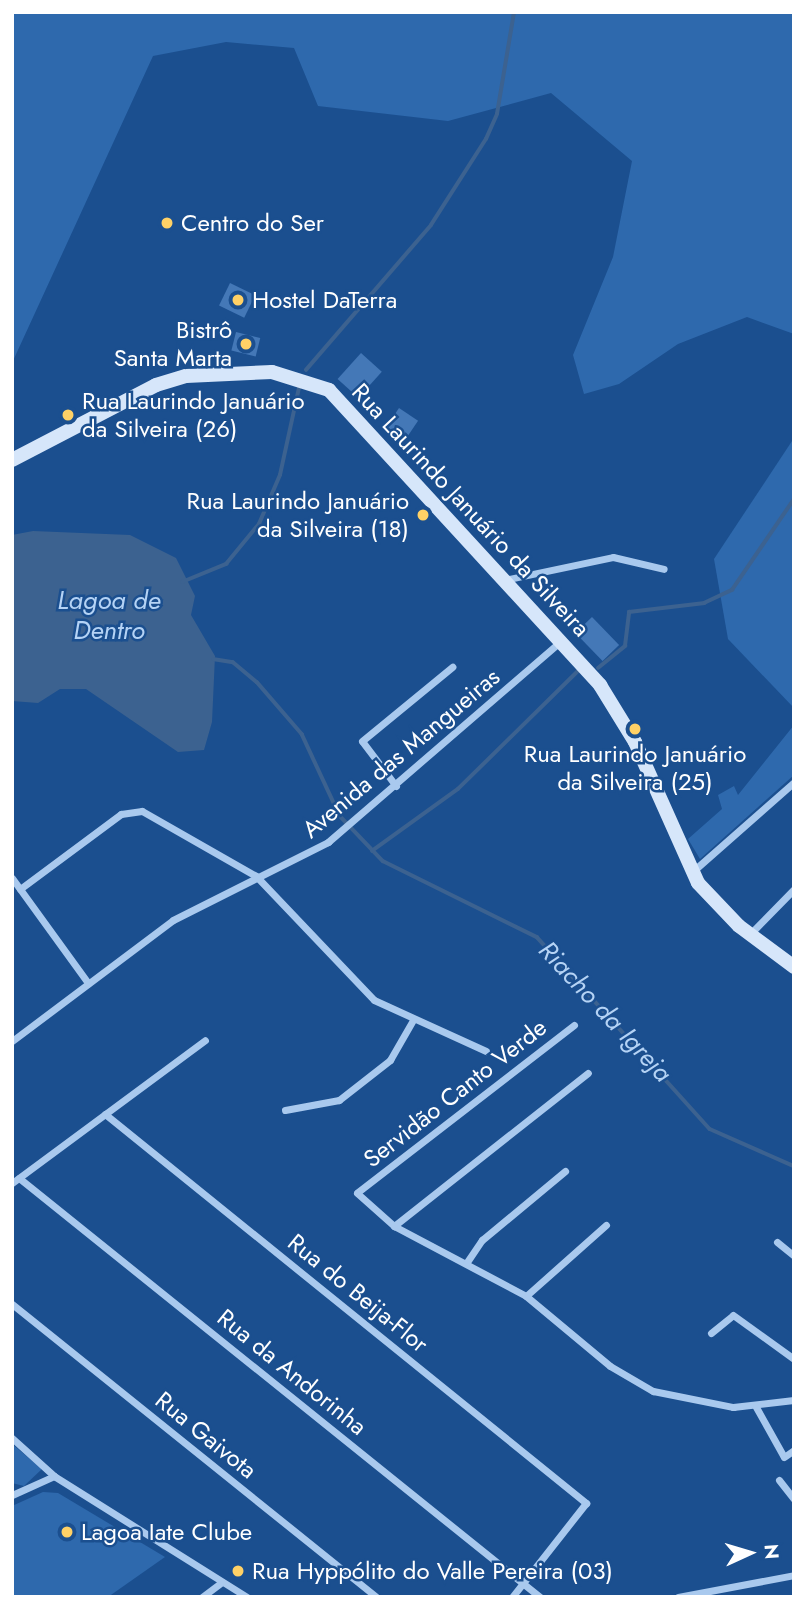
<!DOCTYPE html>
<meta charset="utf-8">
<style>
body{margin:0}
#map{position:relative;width:806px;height:1609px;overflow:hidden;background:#1b4f8f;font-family:Jost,sans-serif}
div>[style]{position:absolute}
.green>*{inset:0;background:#2e69ad}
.water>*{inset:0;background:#3c6290}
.stream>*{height:3.5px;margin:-1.75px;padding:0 1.75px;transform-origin:1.75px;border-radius:1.75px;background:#3c6290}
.building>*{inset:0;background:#4478b7;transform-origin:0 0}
.minor>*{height:7px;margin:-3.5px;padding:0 3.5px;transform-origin:3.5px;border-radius:3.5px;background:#a9c9ee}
.secondary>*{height:14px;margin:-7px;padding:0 7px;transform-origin:7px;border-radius:7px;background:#d6e6fa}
.dots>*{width:19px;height:19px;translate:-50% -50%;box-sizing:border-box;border:4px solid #1b4f8f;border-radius:50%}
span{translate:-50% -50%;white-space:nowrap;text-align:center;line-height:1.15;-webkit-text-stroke:5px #1b4f8f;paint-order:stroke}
.poi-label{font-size:24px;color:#fff}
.left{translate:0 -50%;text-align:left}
.right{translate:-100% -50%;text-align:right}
.street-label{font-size:24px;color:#fff}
.water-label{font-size:26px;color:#b5d3f5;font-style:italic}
.frame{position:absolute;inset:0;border:14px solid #fff;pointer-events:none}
.north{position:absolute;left:715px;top:1518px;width:70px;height:70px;-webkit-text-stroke:5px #1b4f8f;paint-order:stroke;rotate:86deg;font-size:19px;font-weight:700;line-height:28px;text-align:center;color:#fff}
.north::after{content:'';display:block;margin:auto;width:24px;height:32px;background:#fff;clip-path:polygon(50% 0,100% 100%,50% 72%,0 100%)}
</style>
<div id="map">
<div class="green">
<div style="clip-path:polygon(12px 12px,794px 12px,794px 334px,747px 317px,678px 344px,619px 384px,584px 394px,573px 355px,613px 257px,632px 161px,551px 93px,448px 121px,318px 106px,294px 48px,226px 42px,153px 56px,12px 363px)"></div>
<div style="clip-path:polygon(794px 438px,794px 708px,728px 639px,714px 559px)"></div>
<div style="clip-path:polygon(794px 725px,794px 775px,700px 859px,688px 839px,722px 809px,718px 795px,734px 786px,738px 795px)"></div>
<div style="clip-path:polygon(12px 1444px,42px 1469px,24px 1486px,12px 1483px)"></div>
<div style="clip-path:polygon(43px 1492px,58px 1493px,165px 1557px,108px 1597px,12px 1597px,12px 1506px)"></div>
</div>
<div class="water">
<div style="clip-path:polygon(33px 531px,130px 535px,176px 558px,195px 596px,191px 615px,215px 656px,212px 722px,204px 750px,178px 752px,86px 689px,60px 689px,38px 703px,12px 701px,12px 535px)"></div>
</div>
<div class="stream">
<div style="left:306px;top:370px;width:191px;rotate:-49.2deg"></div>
<div style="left:431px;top:225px;width:102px;rotate:-57.4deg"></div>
<div style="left:486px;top:139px;width:27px;rotate:-66deg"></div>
<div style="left:497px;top:114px;width:103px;rotate:-80.5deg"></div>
<div style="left:182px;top:582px;width:48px;rotate:-22.2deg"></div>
<div style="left:226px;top:564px;width:52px;rotate:-50.5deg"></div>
<div style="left:259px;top:524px;width:53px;rotate:-66.8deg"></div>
<div style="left:280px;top:475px;width:89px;rotate:-77.7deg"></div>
<div style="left:213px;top:659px;width:20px;rotate:9deg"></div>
<div style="left:233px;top:662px;width:31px;rotate:40deg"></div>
<div style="left:257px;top:682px;width:69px;rotate:49.1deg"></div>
<div style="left:302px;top:734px;width:90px;rotate:65.1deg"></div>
<div style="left:340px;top:816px;width:62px;rotate:46.3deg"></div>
<div style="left:383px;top:861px;width:172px;rotate:26.3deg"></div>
<div style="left:537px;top:937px;width:258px;rotate:48deg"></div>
<div style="left:710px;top:1129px;width:92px;rotate:23.8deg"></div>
<div style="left:598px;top:668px;width:35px;rotate:-39deg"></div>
<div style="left:625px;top:646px;width:34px;rotate:-83deg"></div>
<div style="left:629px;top:612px;width:76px;rotate:-6.8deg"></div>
<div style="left:704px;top:603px;width:31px;rotate:-25deg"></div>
<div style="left:732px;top:590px;width:110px;rotate:-55.7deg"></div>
<div style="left:372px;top:851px;width:106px;rotate:-35.8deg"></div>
<div style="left:458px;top:789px;width:167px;rotate:-44.5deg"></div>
</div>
<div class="building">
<div style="left:230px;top:283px;width:28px;height:25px;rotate:26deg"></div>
<div style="left:236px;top:332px;width:25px;height:19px;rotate:14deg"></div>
<div style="left:361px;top:353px;width:28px;height:35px;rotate:42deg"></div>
<div style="left:399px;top:408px;width:23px;height:25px;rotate:34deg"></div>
<div style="left:592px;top:617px;width:39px;height:23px;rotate:46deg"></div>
</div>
<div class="minor">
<div style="left:504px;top:580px;width:111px;rotate:-11.9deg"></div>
<div style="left:613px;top:557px;width:52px;rotate:13.2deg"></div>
<div style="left:396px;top:786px;width:56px;rotate:-127.1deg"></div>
<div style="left:362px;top:741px;width:117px;rotate:-39.4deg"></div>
<div style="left:692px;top:872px;width:136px;rotate:-41.4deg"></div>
<div style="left:12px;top:878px;width:130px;rotate:54.1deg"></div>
<div style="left:20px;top:889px;width:126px;rotate:-36.6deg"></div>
<div style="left:121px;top:814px;width:21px;rotate:-8deg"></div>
<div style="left:142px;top:811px;width:131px;rotate:29.7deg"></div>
<div style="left:256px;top:876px;width:171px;rotate:46.4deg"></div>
<div style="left:374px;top:1000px;width:123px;rotate:24.5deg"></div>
<div style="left:750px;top:934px;width:63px;rotate:-45.6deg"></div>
<div style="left:574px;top:1025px;width:274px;rotate:142.3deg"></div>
<div style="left:357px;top:1193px;width:50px;rotate:41.7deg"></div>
<div style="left:394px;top:1226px;width:149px;rotate:27.9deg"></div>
<div style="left:526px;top:1296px;width:109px;rotate:39.8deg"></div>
<div style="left:610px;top:1366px;width:50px;rotate:30.2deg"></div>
<div style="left:653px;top:1391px;width:82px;rotate:11.3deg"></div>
<div style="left:733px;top:1407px;width:61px;rotate:-6.5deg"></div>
<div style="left:12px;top:1041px;width:201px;rotate:-36.9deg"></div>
<div style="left:173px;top:920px;width:174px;rotate:-26.7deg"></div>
<div style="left:328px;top:842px;width:306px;rotate:-40.8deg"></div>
<div style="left:285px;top:1110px;width:55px;rotate:-10.5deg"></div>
<div style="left:339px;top:1100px;width:65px;rotate:-38.1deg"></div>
<div style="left:390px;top:1060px;width:46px;rotate:-60.1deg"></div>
<div style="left:105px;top:1114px;width:619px;rotate:38.96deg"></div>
<div style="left:586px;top:1503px;width:120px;rotate:128.2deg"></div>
<div style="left:19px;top:1178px;width:669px;rotate:38.81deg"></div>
<div style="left:12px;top:1183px;width:240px;rotate:-36.5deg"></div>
<div style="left:394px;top:1226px;width:247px;rotate:-38.3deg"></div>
<div style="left:777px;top:1242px;width:22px;rotate:39deg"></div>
<div style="left:467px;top:1262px;width:27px;rotate:-56deg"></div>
<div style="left:482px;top:1240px;width:108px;rotate:-39.7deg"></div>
<div style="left:526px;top:1296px;width:107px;rotate:-41.6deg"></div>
<div style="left:12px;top:1304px;width:467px;rotate:38.8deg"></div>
<div style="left:711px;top:1333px;width:28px;rotate:-39deg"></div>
<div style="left:733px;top:1315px;width:75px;rotate:35.8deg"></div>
<div style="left:756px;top:1407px;width:57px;rotate:60.8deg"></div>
<div style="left:784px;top:1457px;width:12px;rotate:-35deg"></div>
<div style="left:12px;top:1438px;width:57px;rotate:42.1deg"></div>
<div style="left:54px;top:1476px;width:228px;rotate:32.1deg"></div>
<div style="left:779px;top:1480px;width:24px;rotate:52deg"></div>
<div style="left:12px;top:1495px;width:46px;rotate:-24.3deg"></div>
<div style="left:202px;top:1597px;width:25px;rotate:-37deg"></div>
<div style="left:678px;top:1597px;width:118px;rotate:-10.7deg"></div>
</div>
<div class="secondary">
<div style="left:12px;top:460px;width:162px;rotate:-27.5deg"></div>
<div style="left:156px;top:385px;width:31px;rotate:-17deg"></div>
<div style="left:186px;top:376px;width:86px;rotate:-2.7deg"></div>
<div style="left:272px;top:372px;width:60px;rotate:17.5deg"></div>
<div style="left:329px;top:390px;width:401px;rotate:47.4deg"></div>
<div style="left:600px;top:685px;width:67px;rotate:58.4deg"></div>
<div style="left:635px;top:742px;width:154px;rotate:65.9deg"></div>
<div style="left:698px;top:883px;width:59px;rotate:46.4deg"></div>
<div style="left:739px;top:926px;width:69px;rotate:36.7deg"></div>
</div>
<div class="dots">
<div style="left:167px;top:223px;background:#ffd166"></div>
<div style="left:238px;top:300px;background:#ffd166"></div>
<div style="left:246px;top:344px;background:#ffd166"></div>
<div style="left:68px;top:415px;background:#ffd166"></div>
<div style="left:423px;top:515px;background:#ffd166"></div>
<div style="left:635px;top:729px;background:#ffd166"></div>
<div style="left:67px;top:1532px;background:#ffd166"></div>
<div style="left:238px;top:1571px;background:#ffd166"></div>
</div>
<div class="poi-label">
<span class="left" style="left:181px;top:223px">Centro do Ser</span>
<span class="left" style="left:252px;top:300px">Hostel DaTerra</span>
<span class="right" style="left:232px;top:344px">Bistrô<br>Santa Marta</span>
<span class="left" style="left:82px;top:415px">Rua Laurindo Januário<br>da Silveira (26)</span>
<span class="right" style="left:409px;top:515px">Rua Laurindo Januário<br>da Silveira (18)</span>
<span style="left:635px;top:768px">Rua Laurindo Januário<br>da Silveira (25)</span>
<span class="left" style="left:81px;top:1532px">Lagoa Iate Clube</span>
<span class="left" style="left:252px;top:1571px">Rua Hyppólito do Valle Pereira (03)</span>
</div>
<div class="street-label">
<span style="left:471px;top:510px;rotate:47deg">Rua Laurindo Januário da Silveira</span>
<span style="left:401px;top:753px;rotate:-40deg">Avenida das Mangueiras</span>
<span style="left:455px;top:1093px;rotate:-38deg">Servidão Canto Verde</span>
<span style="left:358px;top:1293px;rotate:39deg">Rua do Beija-Flor</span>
<span style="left:292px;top:1372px;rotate:39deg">Rua da Andorinha</span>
<span style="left:206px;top:1435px;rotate:39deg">Rua Gaivota</span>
</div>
<div class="water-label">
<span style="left:109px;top:616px">Lagoa de<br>Dentro</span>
<span style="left:605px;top:1012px;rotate:47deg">Riacho da Igreja</span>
</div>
<div class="frame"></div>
<div class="north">N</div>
</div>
